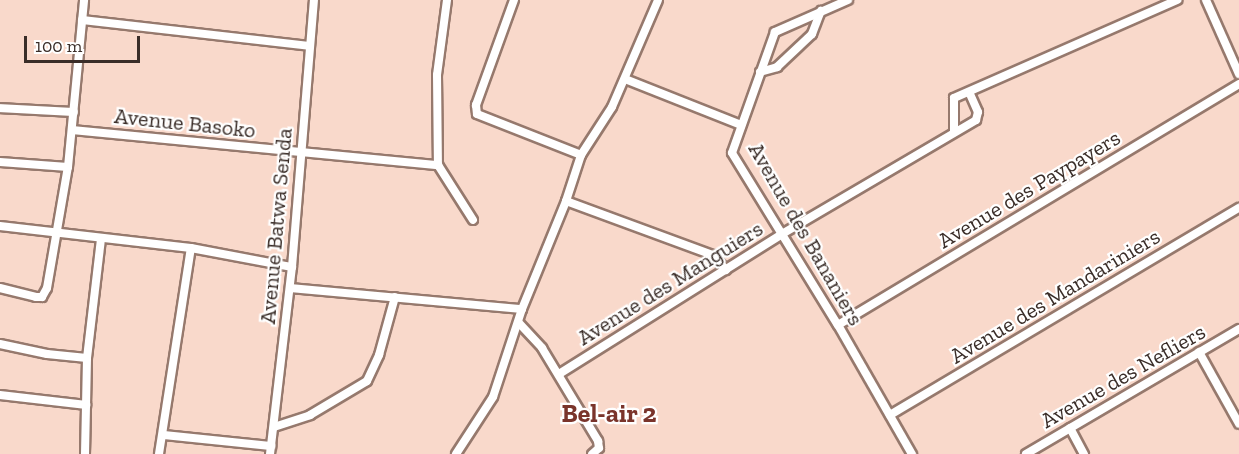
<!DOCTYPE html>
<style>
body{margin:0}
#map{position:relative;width:1239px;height:454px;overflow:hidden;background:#f9d9cb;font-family:"Zilla Slab",serif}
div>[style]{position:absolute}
.roads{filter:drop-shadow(2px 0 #96796d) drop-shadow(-2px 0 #96796d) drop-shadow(0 2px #96796d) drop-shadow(0 -2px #96796d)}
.street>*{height:8px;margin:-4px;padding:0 4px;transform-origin:4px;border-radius:4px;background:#fff}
span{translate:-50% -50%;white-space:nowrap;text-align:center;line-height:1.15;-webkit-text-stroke:4.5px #fff;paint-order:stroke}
.street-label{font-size:22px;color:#3a2d28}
.quarter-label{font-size:26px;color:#7a342b;font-weight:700}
.scale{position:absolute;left:24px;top:36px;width:116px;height:27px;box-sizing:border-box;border:3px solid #3a2d28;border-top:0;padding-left:8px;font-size:18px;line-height:21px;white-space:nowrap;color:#3a2d28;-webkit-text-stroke:4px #fff;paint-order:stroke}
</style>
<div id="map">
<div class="roads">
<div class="street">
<div style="left:447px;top:0;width:76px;rotate:97.6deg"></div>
<div style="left:437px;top:75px;width:90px;rotate:89.4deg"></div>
<div style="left:438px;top:165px;width:65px;rotate:57.5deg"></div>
<div style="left:514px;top:0;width:112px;rotate:109.9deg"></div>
<div style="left:476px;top:105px;width:9px;rotate:84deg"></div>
<div style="left:477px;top:114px;width:112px;rotate:21.5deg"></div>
<div style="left:848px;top:0;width:80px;rotate:156.3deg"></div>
<div style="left:775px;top:32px;width:128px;rotate:109.6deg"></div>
<div style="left:732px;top:153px;width:202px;rotate:58.4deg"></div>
<div style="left:838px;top:325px;width:149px;rotate:60.2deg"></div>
<div style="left:1206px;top:0;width:81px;rotate:66deg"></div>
<div style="left:82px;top:20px;width:229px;rotate:6.5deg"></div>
<div style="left:760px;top:72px;width:18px;rotate:-16deg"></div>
<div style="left:777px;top:67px;width:48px;rotate:-43.3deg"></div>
<div style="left:812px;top:34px;width:25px;rotate:-69deg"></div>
<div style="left:625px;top:79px;width:125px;rotate:21.6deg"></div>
<div style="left:0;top:108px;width:74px;rotate:3.1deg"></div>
<div style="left:72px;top:130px;width:368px;rotate:5.5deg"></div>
<div style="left:954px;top:132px;width:34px;rotate:-90deg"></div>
<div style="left:954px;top:98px;width:244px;rotate:-23.7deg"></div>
<div style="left:0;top:162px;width:68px;rotate:4.2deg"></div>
<div style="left:566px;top:201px;width:157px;rotate:20.2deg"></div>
<div style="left:713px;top:255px;width:20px;rotate:49deg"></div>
<div style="left:0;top:226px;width:192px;rotate:6.6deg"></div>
<div style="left:191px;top:248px;width:103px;rotate:10.7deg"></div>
<div style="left:0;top:288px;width:37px;rotate:14deg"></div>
<div style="left:36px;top:297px;width:6px"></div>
<div style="left:42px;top:297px;width:10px;rotate:-61deg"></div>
<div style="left:47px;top:288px;width:123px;rotate:-80.2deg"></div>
<div style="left:68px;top:167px;width:168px;rotate:-84.5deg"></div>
<div style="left:290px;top:288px;width:233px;rotate:5.2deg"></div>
<div style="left:519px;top:323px;width:34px;rotate:47deg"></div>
<div style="left:542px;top:348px;width:109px;rotate:58.9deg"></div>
<div style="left:598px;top:441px;width:7px;rotate:82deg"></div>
<div style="left:599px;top:448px;width:9px;rotate:139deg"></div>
<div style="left:838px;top:325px;width:468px;rotate:-31deg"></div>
<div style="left:0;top:344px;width:48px;rotate:12deg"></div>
<div style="left:47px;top:354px;width:40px;rotate:5.7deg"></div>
<div style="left:1199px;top:352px;width:82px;rotate:60.9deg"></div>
<div style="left:559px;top:374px;width:263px;rotate:-32.1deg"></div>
<div style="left:782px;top:234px;width:225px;rotate:-30.4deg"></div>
<div style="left:976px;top:120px;width:8px;rotate:-76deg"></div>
<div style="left:978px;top:112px;width:22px;rotate:-114deg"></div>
<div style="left:0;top:395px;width:87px;rotate:6.6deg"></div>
<div style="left:890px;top:415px;width:406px;rotate:-30.7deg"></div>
<div style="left:274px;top:427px;width:38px;rotate:-18deg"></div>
<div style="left:310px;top:415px;width:66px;rotate:-30.8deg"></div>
<div style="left:367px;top:381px;width:29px;rotate:-65deg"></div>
<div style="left:379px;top:355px;width:60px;rotate:-74.6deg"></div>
<div style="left:1070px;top:428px;width:30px;rotate:62deg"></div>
<div style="left:163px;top:435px;width:109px;rotate:5.8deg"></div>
<div style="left:85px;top:454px;width:96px;rotate:-88.8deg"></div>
<div style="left:87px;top:358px;width:120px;rotate:-83.3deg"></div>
<div style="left:159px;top:454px;width:208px;rotate:-81.2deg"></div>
<div style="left:270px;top:454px;width:188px;rotate:-83.3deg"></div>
<div style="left:292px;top:267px;width:268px;rotate:-85.3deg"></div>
<div style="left:456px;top:454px;width:68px;rotate:-57deg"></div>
<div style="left:493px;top:397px;width:93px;rotate:-71.8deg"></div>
<div style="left:522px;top:309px;width:117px;rotate:-67.8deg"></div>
<div style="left:566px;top:201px;width:48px;rotate:-71.9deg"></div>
<div style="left:581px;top:155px;width:57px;rotate:-57.1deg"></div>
<div style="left:612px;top:107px;width:116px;rotate:-66.7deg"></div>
<div style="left:1026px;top:454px;width:247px;rotate:-30.4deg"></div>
</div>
</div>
<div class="street-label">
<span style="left:185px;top:123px;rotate:6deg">Avenue Basoko</span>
<span style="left:1029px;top:189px;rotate:-31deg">Avenue des Paypayers</span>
<span style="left:276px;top:226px;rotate:-85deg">Avenue Batwa Senda</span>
<span style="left:806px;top:234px;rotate:60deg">Avenue des Bananiers</span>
<span style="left:670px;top:283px;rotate:-32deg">Avenue des Manguiers</span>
<span style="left:1055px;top:296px;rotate:-31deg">Avenue des Mandariniers</span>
<span style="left:1123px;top:376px;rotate:-30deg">Avenue des Nefliers</span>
</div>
<div class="quarter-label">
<span style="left:609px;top:414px">Bel-air 2</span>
</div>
<div class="scale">100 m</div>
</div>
